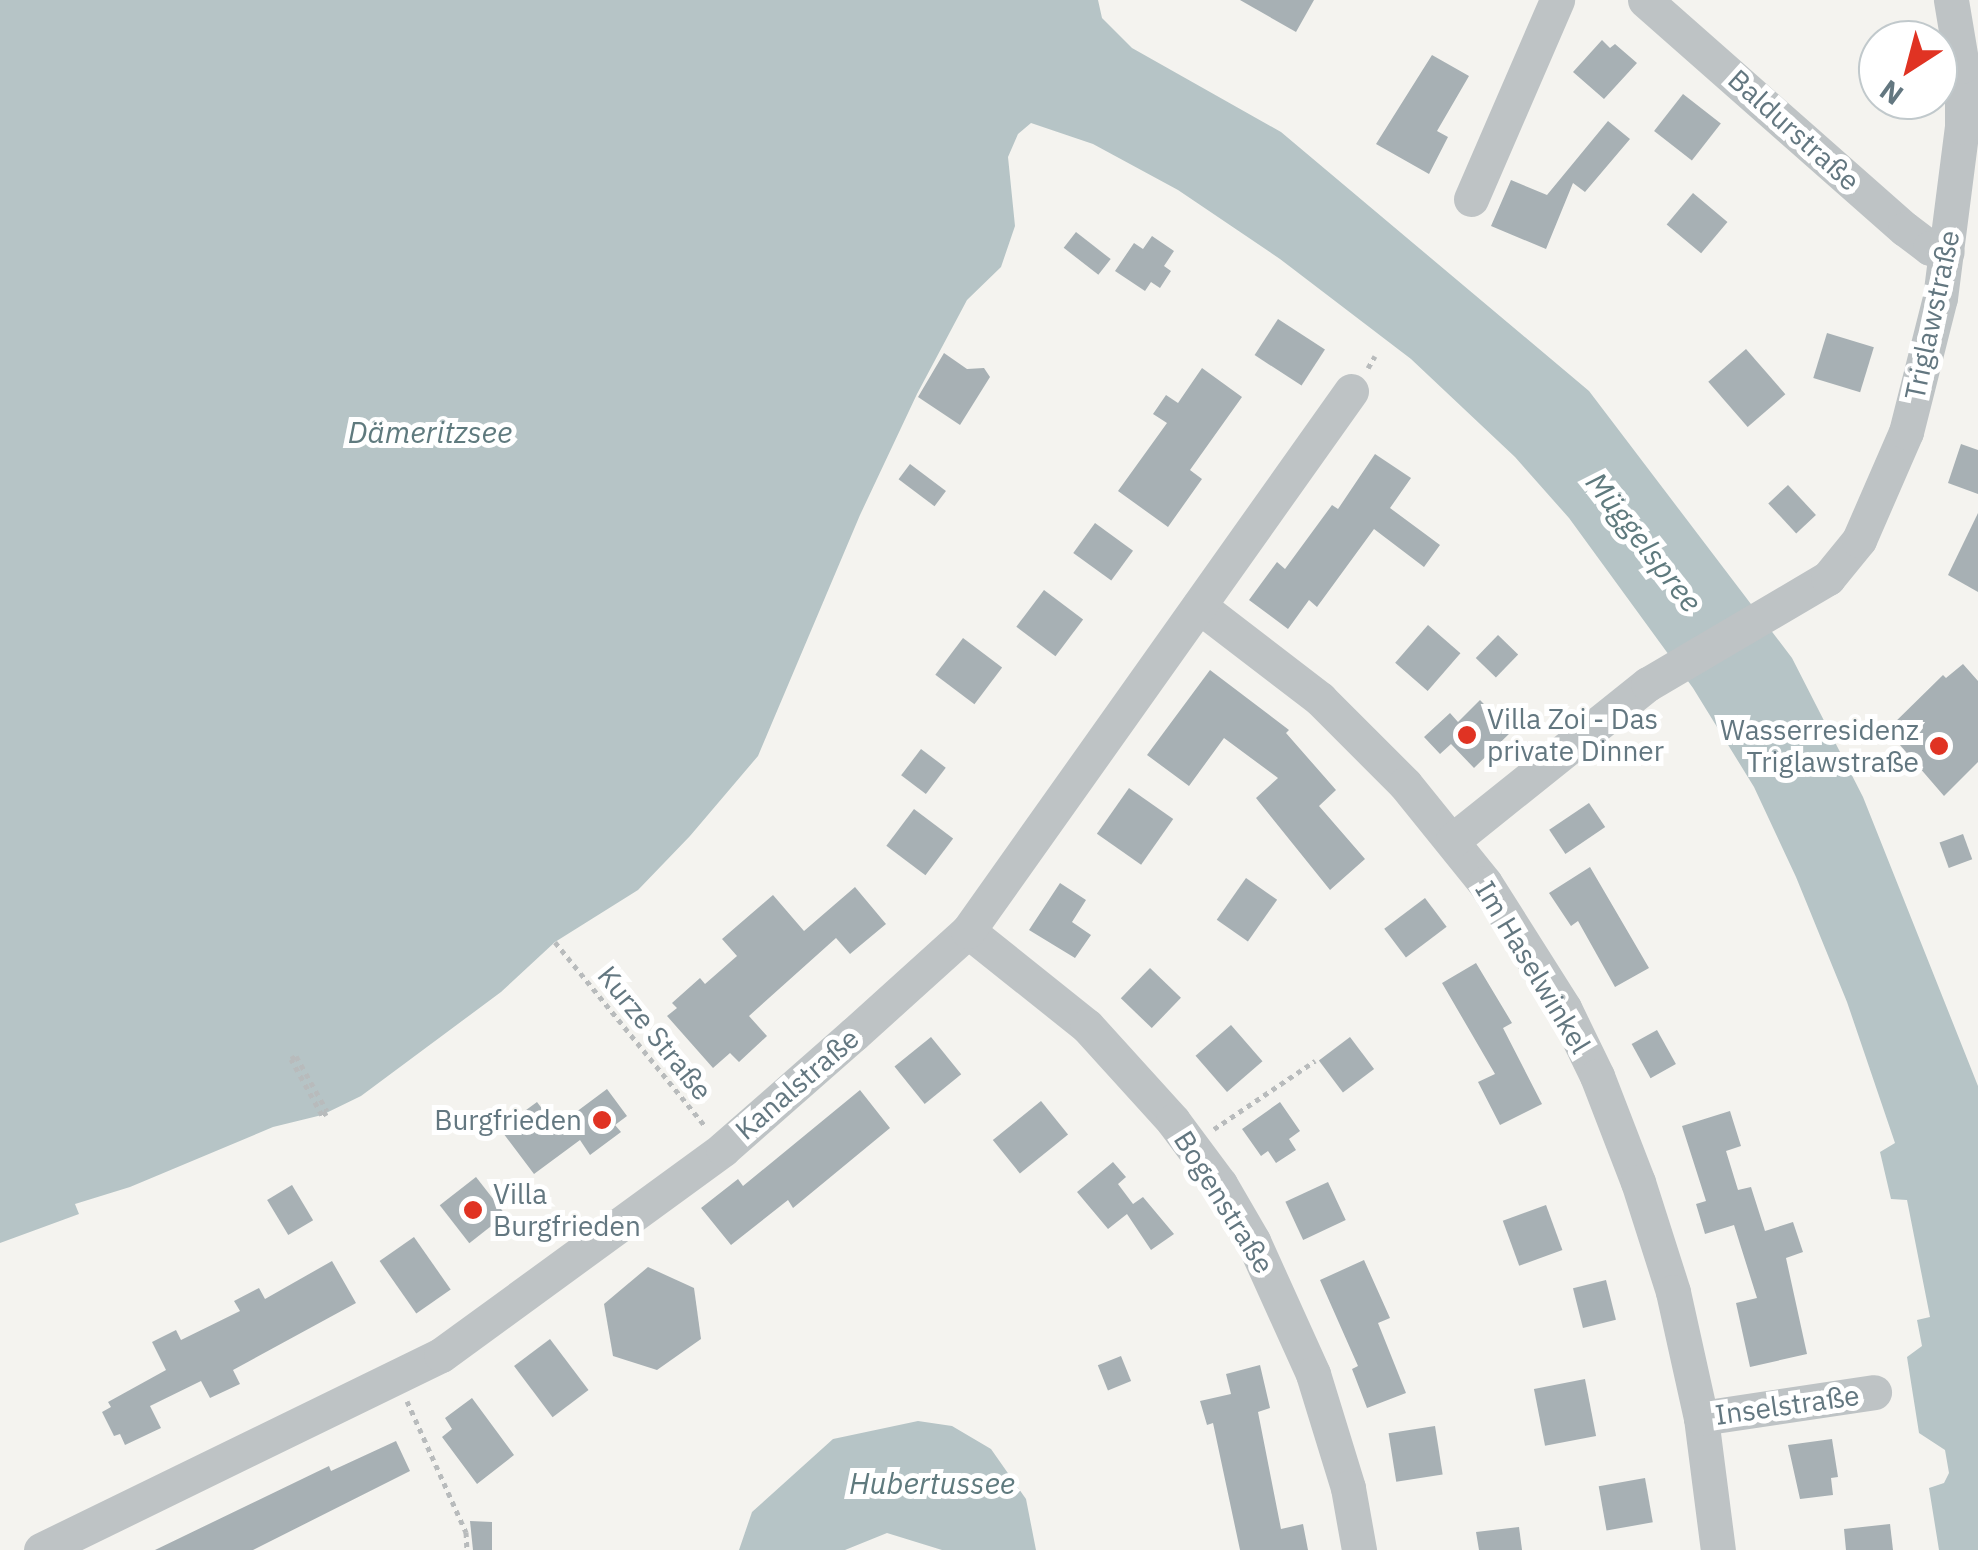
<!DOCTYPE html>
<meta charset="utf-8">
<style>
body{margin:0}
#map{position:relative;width:1978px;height:1550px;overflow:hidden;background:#f4f3ef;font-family:"IBM Plex Sans",sans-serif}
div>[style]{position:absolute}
.water>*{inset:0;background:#b6c4c6}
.building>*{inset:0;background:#a7b0b4;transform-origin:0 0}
.path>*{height:5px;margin-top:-2.5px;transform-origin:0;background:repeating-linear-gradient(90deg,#b8bbbc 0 5px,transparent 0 10px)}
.minor>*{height:35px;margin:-17.5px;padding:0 17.5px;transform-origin:17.5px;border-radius:17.5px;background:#bec3c5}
.dots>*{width:28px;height:28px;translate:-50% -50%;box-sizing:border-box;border:5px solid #fff;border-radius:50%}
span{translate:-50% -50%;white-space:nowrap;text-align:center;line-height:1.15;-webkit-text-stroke:10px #fff;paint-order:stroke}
.street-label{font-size:28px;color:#637780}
.poi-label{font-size:28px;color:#637780}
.left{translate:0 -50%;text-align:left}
.right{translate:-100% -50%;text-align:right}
.water-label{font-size:30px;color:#5f7a7e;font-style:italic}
.north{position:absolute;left:1858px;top:20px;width:100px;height:100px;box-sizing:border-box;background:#fff;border:2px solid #c1c9cc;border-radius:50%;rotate:216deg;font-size:28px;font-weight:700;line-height:40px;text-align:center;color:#637780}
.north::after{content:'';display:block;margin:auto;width:35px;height:45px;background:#e03323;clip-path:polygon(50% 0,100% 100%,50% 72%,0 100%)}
</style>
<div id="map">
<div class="water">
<div style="clip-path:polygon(0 0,1098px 0,1102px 18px,1132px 48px,1281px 132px,1589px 391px,1792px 658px,1863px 797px,1978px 1086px,1978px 1550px,1939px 1550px,1929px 1488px,1944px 1483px,1949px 1473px,1945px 1450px,1919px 1433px,1907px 1357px,1922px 1346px,1917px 1320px,1930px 1317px,1907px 1200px,1891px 1199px,1880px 1152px,1895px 1143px,1847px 1002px,1796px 877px,1754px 787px,1693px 688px,1569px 518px,1515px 457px,1411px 359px,1280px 259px,1178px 190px,1093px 144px,1031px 123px,1018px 134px,1008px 157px,1015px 226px,1001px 267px,967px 300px,917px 394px,860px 515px,758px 756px,690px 836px,638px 890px,555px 942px,501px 992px,361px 1096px,322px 1115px,273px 1127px,130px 1187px,75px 1204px,79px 1214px,0 1243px)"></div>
<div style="clip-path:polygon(918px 1421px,952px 1426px,991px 1449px,1026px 1499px,1036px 1550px,942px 1550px,887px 1533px,845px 1550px,739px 1550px,752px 1512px,833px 1439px)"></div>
</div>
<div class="building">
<div style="clip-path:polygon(1240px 0,1314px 0,1296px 32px)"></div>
<div style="clip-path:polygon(1602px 40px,1610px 48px,1615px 44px,1637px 63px,1604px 99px,1573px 72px)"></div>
<div style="clip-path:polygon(1432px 55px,1469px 76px,1437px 131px,1448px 137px,1429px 174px,1376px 144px)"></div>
<div style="left:1683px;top:94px;width:48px;height:47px;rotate:38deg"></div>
<div style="clip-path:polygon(1608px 121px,1630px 139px,1585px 192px,1573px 183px,1546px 249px,1491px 226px,1511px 180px,1547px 195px)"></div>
<div style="left:1693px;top:193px;width:45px;height:41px;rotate:40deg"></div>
<div style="left:1076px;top:232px;width:44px;height:20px;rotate:38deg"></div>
<div style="clip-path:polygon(1152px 236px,1174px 251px,1164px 266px,1171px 271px,1160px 288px,1151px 282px,1145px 291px,1115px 271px,1134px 243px,1143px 249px)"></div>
<div style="left:1278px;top:319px;width:56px;height:43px;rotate:33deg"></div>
<div style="left:1827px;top:333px;width:49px;height:47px;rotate:17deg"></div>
<div style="left:1746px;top:349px;width:60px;height:50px;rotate:49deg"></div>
<div style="clip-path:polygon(944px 353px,967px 369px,984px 368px,990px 377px,960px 425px,918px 397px)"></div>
<div style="clip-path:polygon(1202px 368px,1242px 397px,1190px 470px,1202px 479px,1168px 527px,1118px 491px,1167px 423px,1153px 414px,1166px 395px,1178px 403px)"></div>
<div style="clip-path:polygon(1961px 444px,1978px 450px,1978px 494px,1948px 483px)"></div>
<div style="clip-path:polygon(1375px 454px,1411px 478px,1390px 508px,1440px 545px,1424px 567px,1374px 529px,1317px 607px,1309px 600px,1288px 629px,1249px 600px,1277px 562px,1285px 569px,1332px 505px,1338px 509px)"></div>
<div style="left:910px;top:464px;width:45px;height:19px;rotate:37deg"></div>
<div style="left:1788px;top:485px;width:41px;height:27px;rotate:47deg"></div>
<div style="clip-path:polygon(1978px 513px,1978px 592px,1948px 575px)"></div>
<div style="left:1095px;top:523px;width:47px;height:37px;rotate:36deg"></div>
<div style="left:1044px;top:590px;width:49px;height:46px;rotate:37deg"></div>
<div style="left:1428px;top:625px;width:43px;height:50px;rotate:41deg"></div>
<div style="left:1498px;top:635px;width:28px;height:32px;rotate:44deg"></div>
<div style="left:963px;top:638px;width:49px;height:46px;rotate:37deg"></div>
<div style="clip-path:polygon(1963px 664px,1978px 681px,1978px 762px,1944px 796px,1887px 730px,1943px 675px,1946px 678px)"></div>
<div style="clip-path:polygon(1210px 670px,1289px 730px,1286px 733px,1336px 790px,1319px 806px,1365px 859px,1330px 890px,1256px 798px,1278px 778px,1224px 738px,1189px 786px,1147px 755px)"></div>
<div style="clip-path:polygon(1480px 700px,1511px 732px,1474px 768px,1451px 744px,1440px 754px,1424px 737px,1450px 713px,1458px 722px)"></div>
<div style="left:921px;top:749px;width:31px;height:33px;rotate:37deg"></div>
<div style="left:1129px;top:788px;width:54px;height:56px;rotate:35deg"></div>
<div style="left:1589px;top:803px;width:29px;height:48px;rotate:56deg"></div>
<div style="left:914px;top:809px;width:49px;height:46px;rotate:37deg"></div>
<div style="left:1963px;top:834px;width:27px;height:25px;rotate:70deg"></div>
<div style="clip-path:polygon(1590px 867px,1649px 968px,1615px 987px,1578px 921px,1571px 926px,1549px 893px)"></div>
<div style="left:1246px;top:878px;width:38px;height:51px;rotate:35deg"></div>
<div style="clip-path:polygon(1060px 883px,1086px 900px,1072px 922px,1091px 935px,1075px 958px,1029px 930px)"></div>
<div style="clip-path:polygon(855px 887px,886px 924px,850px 954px,836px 938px,749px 1016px,767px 1036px,739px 1062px,730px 1053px,713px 1068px,667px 1016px,677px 1008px,672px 1003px,700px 978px,705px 984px,737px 956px,722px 939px,773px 895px,804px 931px)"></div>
<div style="left:1425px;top:898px;width:36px;height:51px;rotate:53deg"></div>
<div style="clip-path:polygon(1476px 963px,1512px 1023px,1503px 1028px,1542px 1104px,1500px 1125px,1478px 1082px,1495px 1074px,1442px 983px)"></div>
<div style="left:1150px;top:968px;width:43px;height:42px;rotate:44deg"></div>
<div style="left:1231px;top:1025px;width:48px;height:47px;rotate:49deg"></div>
<div style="left:1657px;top:1030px;width:39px;height:29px;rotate:61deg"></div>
<div style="left:931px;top:1037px;width:48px;height:47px;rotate:51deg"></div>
<div style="left:1350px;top:1037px;width:40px;height:39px;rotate:53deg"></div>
<div style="clip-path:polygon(607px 1089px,627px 1116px,615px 1125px,621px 1132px,590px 1155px,580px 1140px,534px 1174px,500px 1129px,537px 1102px,556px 1127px)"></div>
<div style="clip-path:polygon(860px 1090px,890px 1128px,793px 1208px,788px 1200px,731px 1245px,701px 1208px,738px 1179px,743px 1186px)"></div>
<div style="left:1041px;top:1101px;width:43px;height:62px;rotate:51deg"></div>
<div style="clip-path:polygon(1280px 1102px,1300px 1131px,1289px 1139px,1296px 1150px,1276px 1163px,1268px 1151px,1261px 1156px,1242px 1129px)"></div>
<div style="clip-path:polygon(1730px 1111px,1741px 1146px,1726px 1151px,1738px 1190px,1751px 1187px,1765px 1231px,1793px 1222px,1803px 1252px,1786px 1258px,1807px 1354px,1750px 1367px,1736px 1303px,1757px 1298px,1734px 1225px,1705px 1234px,1696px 1204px,1706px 1201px,1682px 1126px)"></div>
<div style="clip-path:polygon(1113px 1162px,1126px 1177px,1118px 1184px,1133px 1204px,1143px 1197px,1174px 1234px,1151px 1250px,1127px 1214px,1108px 1229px,1077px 1192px)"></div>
<div style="left:476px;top:1177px;width:48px;height:46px;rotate:52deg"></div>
<div style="left:1328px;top:1182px;width:42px;height:47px;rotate:65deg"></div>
<div style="left:292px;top:1185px;width:41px;height:29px;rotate:59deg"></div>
<div style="left:1546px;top:1205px;width:48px;height:46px;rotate:70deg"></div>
<div style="left:414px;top:1237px;width:64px;height:42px;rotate:55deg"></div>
<div style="clip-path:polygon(1364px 1260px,1390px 1318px,1378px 1323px,1406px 1393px,1367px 1408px,1352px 1369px,1358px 1366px,1320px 1280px)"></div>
<div style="clip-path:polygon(332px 1261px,356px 1303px,233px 1370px,240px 1384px,210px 1398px,201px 1381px,150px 1406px,161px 1428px,125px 1445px,120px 1434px,114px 1436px,102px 1412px,111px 1407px,108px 1402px,166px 1370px,152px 1342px,176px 1330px,181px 1340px,240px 1311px,234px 1301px,259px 1288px,265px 1299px)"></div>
<div style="clip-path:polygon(648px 1267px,694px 1288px,701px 1339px,657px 1370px,613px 1356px,604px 1304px)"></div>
<div style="left:1606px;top:1280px;width:41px;height:34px;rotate:76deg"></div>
<div style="left:550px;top:1339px;width:64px;height:45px;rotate:53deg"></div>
<div style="left:1121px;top:1356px;width:27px;height:25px;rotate:68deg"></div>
<div style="clip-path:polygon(1260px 1365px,1270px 1408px,1258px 1412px,1281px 1529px,1303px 1524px,1308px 1550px,1240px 1550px,1213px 1423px,1207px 1425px,1200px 1401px,1231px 1394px,1226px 1374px)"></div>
<div style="left:1585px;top:1379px;width:58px;height:52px;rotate:79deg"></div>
<div style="clip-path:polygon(472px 1398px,514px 1455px,477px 1484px,442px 1437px,452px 1429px,445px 1418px)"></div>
<div style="left:1435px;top:1426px;width:49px;height:47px;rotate:81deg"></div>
<div style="clip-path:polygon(1832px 1439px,1838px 1477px,1831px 1478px,1833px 1495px,1800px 1499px,1788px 1445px)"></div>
<div style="clip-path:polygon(396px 1441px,410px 1471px,253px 1550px,155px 1550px,329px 1466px,331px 1471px)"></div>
<div style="left:1645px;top:1478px;width:45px;height:47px;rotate:80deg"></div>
<div style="clip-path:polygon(470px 1521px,492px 1522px,492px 1550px,473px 1550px)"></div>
<div style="clip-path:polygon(1890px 1524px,1893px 1550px,1846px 1550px,1844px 1529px)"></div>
<div style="clip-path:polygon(1519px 1527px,1522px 1550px,1479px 1550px,1476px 1532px)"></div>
</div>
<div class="path">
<div style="left:1368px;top:368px;width:14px;rotate:-60deg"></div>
<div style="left:555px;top:942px;width:239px;rotate:50.8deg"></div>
<div style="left:327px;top:1112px;width:6px;rotate:149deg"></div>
<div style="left:322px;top:1115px;width:64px;rotate:-119deg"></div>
<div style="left:291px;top:1059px;width:6px;rotate:-31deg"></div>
<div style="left:296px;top:1056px;width:63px;rotate:60.6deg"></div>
<div style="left:1214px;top:1129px;width:122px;rotate:-34deg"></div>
<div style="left:407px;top:1401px;width:144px;rotate:65.8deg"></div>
<div style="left:466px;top:1532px;width:18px;rotate:87deg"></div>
</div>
<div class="minor">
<div style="left:1645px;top:0;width:346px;rotate:41.4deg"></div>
<div style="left:1905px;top:229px;width:31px;rotate:37deg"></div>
<div style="left:1930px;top:248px;width:17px;rotate:13deg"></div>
<div style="left:1471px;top:199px;width:217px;rotate:-66.6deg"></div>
<div style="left:1199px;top:606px;width:153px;rotate:37.5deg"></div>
<div style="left:1320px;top:699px;width:120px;rotate:45deg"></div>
<div style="left:1405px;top:784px;width:127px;rotate:51.1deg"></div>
<div style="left:1485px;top:883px;width:148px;rotate:57.7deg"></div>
<div style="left:1564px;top:1008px;width:76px;rotate:64.1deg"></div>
<div style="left:1597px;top:1076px;width:114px;rotate:68.9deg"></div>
<div style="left:1638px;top:1182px;width:115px;rotate:72.3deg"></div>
<div style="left:1673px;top:1292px;width:129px;rotate:77.5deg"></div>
<div style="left:1701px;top:1418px;width:133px;rotate:82.7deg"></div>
<div style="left:1453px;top:840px;width:250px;rotate:-38.7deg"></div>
<div style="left:1648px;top:684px;width:209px;rotate:-30.5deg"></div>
<div style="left:1828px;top:578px;width:49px;rotate:-50.8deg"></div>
<div style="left:1859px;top:540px;width:118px;rotate:-66.5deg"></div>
<div style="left:1906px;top:432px;width:138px;rotate:-75.8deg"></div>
<div style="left:1940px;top:298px;width:172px;rotate:-82.7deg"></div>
<div style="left:1962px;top:127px;width:61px;rotate:-90deg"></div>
<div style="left:1962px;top:66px;width:67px;rotate:-99.5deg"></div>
<div style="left:968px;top:931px;width:152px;rotate:38.6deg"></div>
<div style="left:1087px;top:1026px;width:128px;rotate:47.8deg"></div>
<div style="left:1173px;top:1121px;width:79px;rotate:53.3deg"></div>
<div style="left:1220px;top:1184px;width:66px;rotate:59.9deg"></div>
<div style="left:1253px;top:1241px;width:146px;rotate:65.7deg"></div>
<div style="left:1313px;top:1374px;width:119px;rotate:72.9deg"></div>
<div style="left:1348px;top:1488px;width:63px;rotate:79.9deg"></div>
<div style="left:1701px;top:1418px;width:175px;rotate:-8.5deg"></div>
<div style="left:41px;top:1550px;width:445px;rotate:-26deg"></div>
<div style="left:441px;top:1355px;width:349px;rotate:-36.1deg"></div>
<div style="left:723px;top:1149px;width:174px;rotate:-41.3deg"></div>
<div style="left:854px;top:1034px;width:154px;rotate:-42.1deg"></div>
<div style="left:968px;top:931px;width:662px;rotate:-54.65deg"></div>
</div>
<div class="dots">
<div style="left:1467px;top:735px;background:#e03323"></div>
<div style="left:1939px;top:746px;background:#e03323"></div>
<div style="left:602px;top:1120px;background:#e03323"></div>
<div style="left:473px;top:1210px;background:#e03323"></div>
</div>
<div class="street-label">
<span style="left:1794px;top:130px;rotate:42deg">Baldurstraße</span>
<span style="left:1932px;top:315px;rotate:-78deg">Triglawstraße</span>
<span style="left:1533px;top:967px;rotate:59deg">Im Haselwinkel</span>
<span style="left:655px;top:1033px;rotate:51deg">Kurze Straße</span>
<span style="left:797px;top:1084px;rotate:-41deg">Kanalstraße</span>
<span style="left:1224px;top:1202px;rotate:58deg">Bogenstraße</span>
<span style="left:1787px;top:1405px;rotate:-8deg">Inselstraße</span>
</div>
<div class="poi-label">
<span class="left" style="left:1487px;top:735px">Villa Zoi - Das<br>private Dinner</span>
<span class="right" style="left:1919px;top:746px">Wasserresidenz<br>Triglawstraße</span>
<span class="right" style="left:582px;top:1120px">Burgfrieden</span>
<span class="left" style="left:493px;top:1210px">Villa<br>Burgfrieden</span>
</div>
<div class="water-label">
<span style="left:430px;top:432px">Dämeritzsee</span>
<span style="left:1644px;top:542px;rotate:52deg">Müggelspree</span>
<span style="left:932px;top:1483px">Hubertussee</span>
</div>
<div class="north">N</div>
</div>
